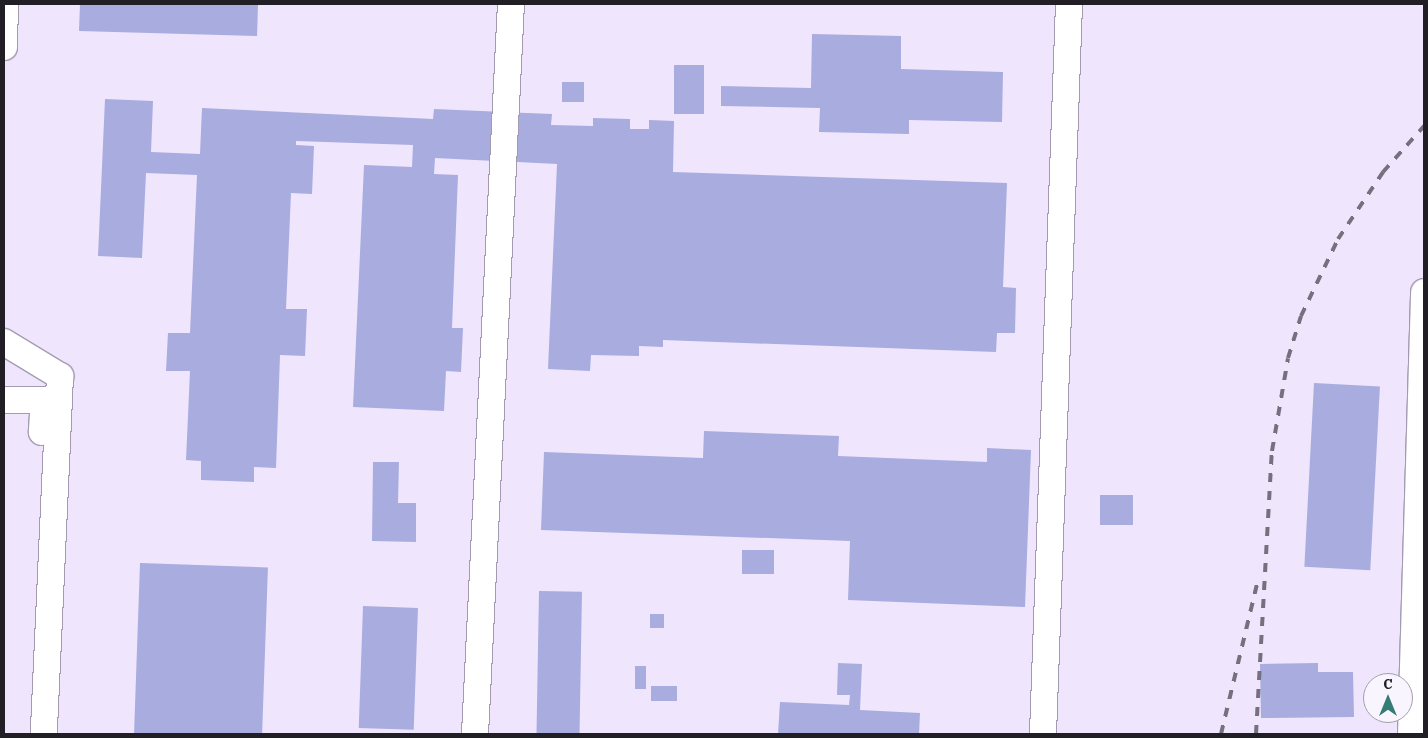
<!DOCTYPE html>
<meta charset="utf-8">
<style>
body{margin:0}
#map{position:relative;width:1428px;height:738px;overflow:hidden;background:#efe5fd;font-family:"IBM Plex Serif",serif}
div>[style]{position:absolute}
.building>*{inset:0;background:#a8acdf;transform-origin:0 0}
.roads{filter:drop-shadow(1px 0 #a49bb1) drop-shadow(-1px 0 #a49bb1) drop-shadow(0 1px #a49bb1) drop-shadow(0 -1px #a49bb1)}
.minor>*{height:26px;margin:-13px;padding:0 13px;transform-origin:13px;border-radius:13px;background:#fff}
.rail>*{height:4px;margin-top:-2px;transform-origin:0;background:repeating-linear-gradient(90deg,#76707e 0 9px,transparent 0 18px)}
span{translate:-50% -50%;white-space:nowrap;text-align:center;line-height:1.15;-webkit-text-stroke:4px #f9f5ff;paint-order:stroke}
.frame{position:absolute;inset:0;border:5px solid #221e26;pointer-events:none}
.north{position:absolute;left:1363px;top:673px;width:50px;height:50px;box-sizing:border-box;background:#f9f5ff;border:1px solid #a39fa8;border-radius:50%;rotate:0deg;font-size:14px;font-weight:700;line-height:20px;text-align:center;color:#221e26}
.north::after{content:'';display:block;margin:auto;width:18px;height:22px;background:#347c75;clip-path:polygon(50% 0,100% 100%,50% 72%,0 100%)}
</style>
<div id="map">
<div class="building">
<div style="clip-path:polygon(80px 4px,258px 4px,257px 36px,79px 31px)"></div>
<div style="clip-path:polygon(812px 34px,901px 36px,901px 69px,1003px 72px,1002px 122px,909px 120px,909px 134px,819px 132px,820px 108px,721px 106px,721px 86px,811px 88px)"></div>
<div style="left:674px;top:65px;width:30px;height:49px"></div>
<div style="left:562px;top:82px;width:22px;height:20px"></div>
<div style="clip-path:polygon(105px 99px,153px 101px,151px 152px,200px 154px,202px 108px,433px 119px,434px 109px,552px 114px,551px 125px,593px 126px,593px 118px,630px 119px,630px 129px,649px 129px,649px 120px,674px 121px,673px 172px,1007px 183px,1003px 287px,1016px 288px,1015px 333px,997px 333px,996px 352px,663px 340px,663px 347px,639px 346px,639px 356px,591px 355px,590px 371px,548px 369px,557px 164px,435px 158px,434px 174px,458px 175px,452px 328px,463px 328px,461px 372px,446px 371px,444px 411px,353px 407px,364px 165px,412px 167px,413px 145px,296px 141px,296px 145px,314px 146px,312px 194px,291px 193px,286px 309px,307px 309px,305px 356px,280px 355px,276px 468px,254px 467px,254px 482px,201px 480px,201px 461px,186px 460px,190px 371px,166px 371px,168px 333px,190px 333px,197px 175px,146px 173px,142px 258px,98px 256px)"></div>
<div style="left:1314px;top:383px;width:66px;height:184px;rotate:3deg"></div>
<div style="clip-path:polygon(704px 431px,839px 436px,838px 456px,987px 462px,987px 448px,1031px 450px,1025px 607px,848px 600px,850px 541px,541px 530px,544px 452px,703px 458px)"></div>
<div style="clip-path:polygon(373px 462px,399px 462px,398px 503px,416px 503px,416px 542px,372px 541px)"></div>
<div style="left:1100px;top:495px;width:33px;height:30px"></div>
<div style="left:742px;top:550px;width:32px;height:24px"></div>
<div style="left:140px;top:563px;width:128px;height:171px;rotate:2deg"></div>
<div style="left:539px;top:591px;width:43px;height:143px;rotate:1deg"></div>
<div style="left:363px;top:606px;width:55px;height:122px;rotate:2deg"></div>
<div style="left:650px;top:614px;width:14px;height:14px"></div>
<div style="clip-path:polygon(838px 663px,862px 664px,860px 710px,920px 713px,919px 734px,778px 734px,780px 702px,849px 705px,850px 695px,837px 695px)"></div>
<div style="clip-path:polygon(1318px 663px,1318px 672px,1353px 672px,1354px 717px,1261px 718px,1260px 664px)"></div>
<div style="left:635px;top:666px;width:11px;height:23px"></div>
<div style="left:651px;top:686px;width:26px;height:15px"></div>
</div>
<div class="roads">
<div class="minor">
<div style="left:4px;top:47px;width:43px;rotate:-88.7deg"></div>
<div style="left:4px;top:342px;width:66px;rotate:31.3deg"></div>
<div style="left:60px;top:376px;width:358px;rotate:92.6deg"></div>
<div style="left:4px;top:400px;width:40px"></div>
<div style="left:44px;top:400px;width:32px;rotate:94deg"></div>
<div style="left:475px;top:734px;width:731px;rotate:-87.18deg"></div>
<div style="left:1043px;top:734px;width:730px;rotate:-87.96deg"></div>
<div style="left:1411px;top:734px;width:442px;rotate:-88.3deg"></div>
</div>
</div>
<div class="rail">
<div style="left:1221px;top:734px;width:154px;rotate:-76.5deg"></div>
<div style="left:1256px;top:734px;width:283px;rotate:-86.8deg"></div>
<div style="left:1272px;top:451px;width:94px;rotate:-80.2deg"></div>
<div style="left:1288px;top:358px;width:44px;rotate:-72.8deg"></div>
<div style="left:1301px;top:316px;width:85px;rotate:-64.3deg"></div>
<div style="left:1338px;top:239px;width:81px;rotate:-56.1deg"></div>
<div style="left:1383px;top:172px;width:62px;rotate:-48.3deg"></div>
</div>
<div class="frame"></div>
<div class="north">С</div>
</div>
